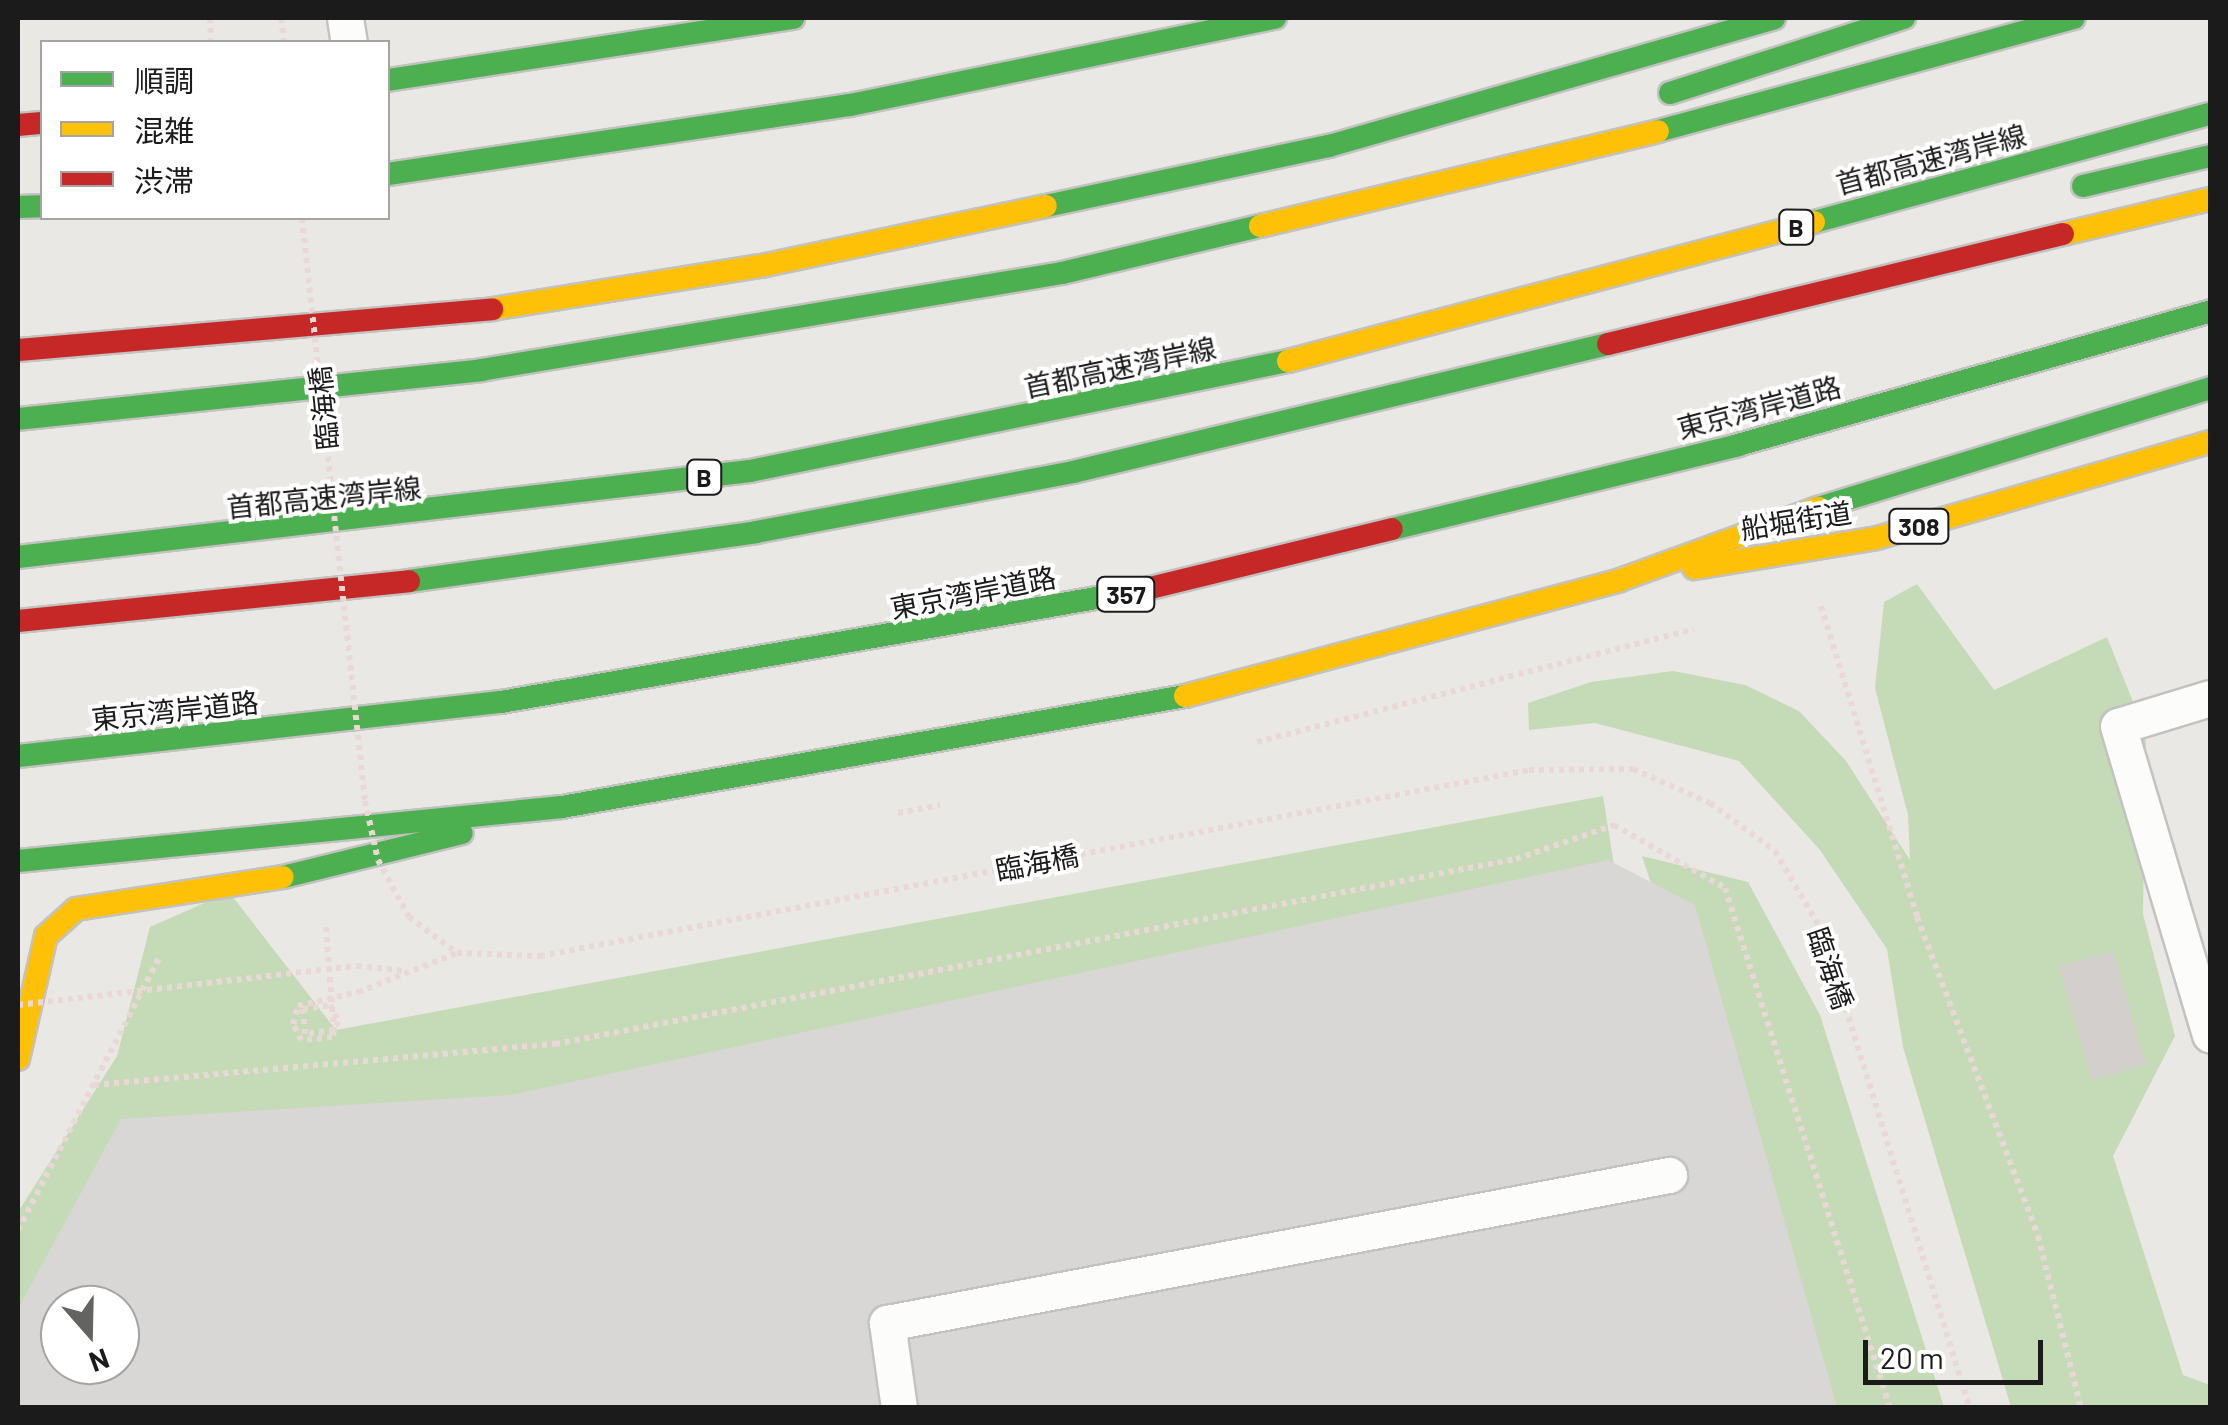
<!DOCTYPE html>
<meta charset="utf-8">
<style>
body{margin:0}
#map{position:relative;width:2228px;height:1425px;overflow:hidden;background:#eae8e4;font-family:Barlow,"Noto Sans JP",sans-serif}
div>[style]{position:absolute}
.forest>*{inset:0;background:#c5dab7}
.parking>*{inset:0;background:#d8d7d6}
.building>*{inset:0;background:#d2cfcc;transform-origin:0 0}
.path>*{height:6px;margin-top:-3px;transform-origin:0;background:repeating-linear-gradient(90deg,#ead8d6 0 5px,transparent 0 10px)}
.roads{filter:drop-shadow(2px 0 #c2c2c0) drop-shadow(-2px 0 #c2c2c0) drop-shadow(0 2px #c2c2c0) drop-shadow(0 -2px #c2c2c0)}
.lane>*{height:35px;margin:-17.5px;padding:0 17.5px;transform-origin:17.5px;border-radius:17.5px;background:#fcfcfb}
.fast>*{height:22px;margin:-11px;padding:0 11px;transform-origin:11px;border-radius:11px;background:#4caf50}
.slow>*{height:22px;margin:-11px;padding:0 11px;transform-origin:11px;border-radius:11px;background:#ffc107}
.jam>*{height:22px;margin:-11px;padding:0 11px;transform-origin:11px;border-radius:11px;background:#c62828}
.path-bridge>*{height:6px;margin-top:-3px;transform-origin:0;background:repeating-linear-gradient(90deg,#ead8d6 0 5px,transparent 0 10px)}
span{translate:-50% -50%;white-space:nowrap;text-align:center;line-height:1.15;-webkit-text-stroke:8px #fff;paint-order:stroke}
.shield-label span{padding:2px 8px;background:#fff;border:2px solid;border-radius:8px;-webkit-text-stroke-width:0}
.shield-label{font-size:25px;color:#1b1b1b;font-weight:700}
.street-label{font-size:28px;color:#1b1b1b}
.frame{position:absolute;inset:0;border:20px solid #1b1b1b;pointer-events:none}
.legend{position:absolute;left:40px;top:40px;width:350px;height:180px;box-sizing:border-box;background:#fff;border:2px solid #a4a4a4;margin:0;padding:12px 18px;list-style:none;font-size:30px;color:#1b1b1b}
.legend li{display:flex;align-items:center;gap:20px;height:50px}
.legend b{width:50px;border:2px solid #a4a4a4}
.north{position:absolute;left:40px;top:1285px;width:100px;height:100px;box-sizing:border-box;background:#fff;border:2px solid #a4a4a4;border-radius:50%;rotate:160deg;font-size:28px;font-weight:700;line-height:40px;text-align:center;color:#1b1b1b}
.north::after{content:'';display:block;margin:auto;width:35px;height:45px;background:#636361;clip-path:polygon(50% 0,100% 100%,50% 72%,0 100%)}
.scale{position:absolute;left:1863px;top:1340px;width:180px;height:45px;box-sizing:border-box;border:5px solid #1b1b1b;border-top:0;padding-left:12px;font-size:30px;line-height:35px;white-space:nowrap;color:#1b1b1b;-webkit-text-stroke:8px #fff;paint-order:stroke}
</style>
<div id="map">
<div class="forest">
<div style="clip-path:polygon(1917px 584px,1994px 690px,2107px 637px,2146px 734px,2143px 914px,2175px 1036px,2113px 1156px,2183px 1375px,2210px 1385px,2210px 1407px,2011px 1407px,1903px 1047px,1887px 949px,1820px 850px,1739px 761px,1595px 723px,1529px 730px,1528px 703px,1591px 682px,1673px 671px,1745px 685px,1799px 711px,1846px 761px,1910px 860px,1908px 815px,1875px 688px,1884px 602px)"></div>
<div style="clip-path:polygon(evenodd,1603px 796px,1626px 941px,206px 1407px,18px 1407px,18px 1212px,117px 1056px,150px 927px,229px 892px,336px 1030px,1603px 796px,60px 1305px,120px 1305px,120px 1365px,60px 1365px,60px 1305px)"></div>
<div style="clip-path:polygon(1642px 856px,1748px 882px,1820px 1015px,1944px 1407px,1823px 1407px)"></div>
</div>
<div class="parking">
<div style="clip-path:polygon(evenodd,1608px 860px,1695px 905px,1837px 1407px,18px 1408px,18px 1309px,121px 1119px,510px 1095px,1608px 860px,60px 1305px,120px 1305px,120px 1365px,60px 1365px,60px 1305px)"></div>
</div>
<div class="building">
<div style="left:2113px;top:951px;width:118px;height:56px;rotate:74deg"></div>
</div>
<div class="path">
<div style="left:210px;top:18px;width:24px;rotate:88deg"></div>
<div style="left:281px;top:18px;width:24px;rotate:83deg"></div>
<div style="left:1821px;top:606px;width:325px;rotate:72.8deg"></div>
<div style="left:1917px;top:917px;width:341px;rotate:69.2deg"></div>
<div style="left:2038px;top:1236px;width:177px;rotate:76deg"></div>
<div style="left:1257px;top:742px;width:451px;rotate:-14.5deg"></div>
<div style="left:898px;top:813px;width:43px;rotate:-10.8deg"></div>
<div style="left:326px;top:927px;width:103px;rotate:85.6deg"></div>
<div style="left:334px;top:1030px;width:29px;rotate:172deg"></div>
<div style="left:305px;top:1034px;width:25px;rotate:-95deg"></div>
<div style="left:303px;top:1009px;width:27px;rotate:-8deg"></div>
<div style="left:358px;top:992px;width:106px;rotate:-21.5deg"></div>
<div style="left:94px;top:1085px;width:463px;rotate:-5.1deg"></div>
<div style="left:555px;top:1044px;width:979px;rotate:-10.9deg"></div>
<div style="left:1516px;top:859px;width:104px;rotate:-19.1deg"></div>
<div style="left:1614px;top:825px;width:128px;rotate:29.6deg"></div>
<div style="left:1725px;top:888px;width:546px;rotate:72.4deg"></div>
<div style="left:18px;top:1230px;width:309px;rotate:-62.6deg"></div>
</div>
<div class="roads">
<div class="lane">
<div style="left:345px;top:18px;width:24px;rotate:81deg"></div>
<div style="left:2210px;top:698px;width:96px;rotate:163.1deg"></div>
<div style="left:2118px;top:726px;width:322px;rotate:73.4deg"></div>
<div style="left:899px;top:1408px;width:86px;rotate:-98deg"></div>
<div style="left:887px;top:1323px;width:796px;rotate:-10.72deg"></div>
</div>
<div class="fast">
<div style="left:388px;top:80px;width:410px;rotate:-8.7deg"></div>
<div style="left:1670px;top:93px;width:246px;rotate:-17.8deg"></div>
<div style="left:1658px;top:131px;width:431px;rotate:-15.2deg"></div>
<div style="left:388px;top:174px;width:467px;rotate:-8.5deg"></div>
<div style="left:850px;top:105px;width:434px;rotate:-11.6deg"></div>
<div style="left:2083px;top:186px;width:130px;rotate:-13.3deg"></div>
<div style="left:1046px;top:206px;width:289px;rotate:-12deg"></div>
<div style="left:1329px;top:146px;width:463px;rotate:-16deg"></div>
<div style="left:18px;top:207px;width:24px;rotate:-2deg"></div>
<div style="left:1814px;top:222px;width:410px;rotate:-15.3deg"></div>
<div style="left:18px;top:419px;width:466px;rotate:-6deg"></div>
<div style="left:481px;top:370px;width:589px;rotate:-9.48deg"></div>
<div style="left:1062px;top:273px;width:204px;rotate:-13.4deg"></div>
<div style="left:1818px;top:508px;width:410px;rotate:-17deg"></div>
<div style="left:1392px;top:529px;width:356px;rotate:-13.6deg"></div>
<div style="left:1738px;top:445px;width:491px;rotate:-15.8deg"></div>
<div style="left:18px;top:557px;width:737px;rotate:-6.7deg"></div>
<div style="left:750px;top:471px;width:549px;rotate:-11.56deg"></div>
<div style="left:409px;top:581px;width:350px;rotate:-8deg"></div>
<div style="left:756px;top:532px;width:323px;rotate:-10.7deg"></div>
<div style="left:1073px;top:472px;width:550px;rotate:-13.46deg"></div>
<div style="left:18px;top:756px;width:486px;rotate:-6.4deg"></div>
<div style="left:501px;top:702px;width:651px;rotate:-9.91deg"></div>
<div style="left:18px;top:861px;width:547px;rotate:-5.67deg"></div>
<div style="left:562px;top:807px;width:633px;rotate:-10.1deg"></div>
<div style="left:283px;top:877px;width:184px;rotate:-13.8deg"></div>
</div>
<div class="slow">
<div style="left:1260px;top:226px;width:409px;rotate:-13.4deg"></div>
<div style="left:2063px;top:234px;width:151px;rotate:-13.4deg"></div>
<div style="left:492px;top:309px;width:272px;rotate:-9.1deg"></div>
<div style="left:761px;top:266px;width:291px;rotate:-11.9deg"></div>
<div style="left:1288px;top:361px;width:544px;rotate:-14.8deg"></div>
<div style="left:1694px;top:568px;width:185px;rotate:-9.3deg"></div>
<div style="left:1877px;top:538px;width:347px;rotate:-16.1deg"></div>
<div style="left:1185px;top:696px;width:450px;rotate:-14.9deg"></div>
<div style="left:1620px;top:580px;width:211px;rotate:-20deg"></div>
<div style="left:18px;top:1059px;width:126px;rotate:-77.2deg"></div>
<div style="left:46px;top:936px;width:40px;rotate:-42deg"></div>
<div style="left:76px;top:909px;width:209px;rotate:-8.8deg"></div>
</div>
<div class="jam">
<div style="left:18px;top:125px;width:24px;rotate:-5deg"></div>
<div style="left:1608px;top:344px;width:468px;rotate:-13.6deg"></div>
<div style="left:18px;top:350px;width:476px;rotate:-4.9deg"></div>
<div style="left:1142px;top:590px;width:257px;rotate:-13.7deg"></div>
<div style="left:18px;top:621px;width:393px;rotate:-5.8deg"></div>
</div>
</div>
<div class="path-bridge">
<div style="left:302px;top:218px;width:586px;rotate:83.83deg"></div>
<div style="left:365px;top:801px;width:60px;rotate:77.6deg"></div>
<div style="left:378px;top:860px;width:65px;rotate:61.5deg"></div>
<div style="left:409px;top:917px;width:60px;rotate:36.9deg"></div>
<div style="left:457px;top:953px;width:83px;rotate:2.1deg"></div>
<div style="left:540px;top:956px;width:1006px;rotate:-10.65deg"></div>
<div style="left:1529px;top:770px;width:104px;rotate:-0.6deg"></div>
<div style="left:1633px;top:769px;width:84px;rotate:23.8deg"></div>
<div style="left:1710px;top:803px;width:81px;rotate:36.4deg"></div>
<div style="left:1775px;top:851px;width:93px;rotate:59.6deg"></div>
<div style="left:1822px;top:931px;width:499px;rotate:72.8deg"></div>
<div style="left:18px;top:1005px;width:341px;rotate:-6.6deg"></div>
<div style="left:357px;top:966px;width:50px;rotate:5.7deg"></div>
<div style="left:330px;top:1005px;width:18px;rotate:63deg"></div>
<div style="left:338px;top:1021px;width:17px;rotate:111deg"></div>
<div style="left:332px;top:1037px;width:31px;rotate:174deg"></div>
<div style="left:301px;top:1040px;width:18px;rotate:-117deg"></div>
<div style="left:293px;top:1024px;width:19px;rotate:-74deg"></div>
<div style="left:298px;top:1006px;width:62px;rotate:-13.1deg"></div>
</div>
<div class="shield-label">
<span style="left:1796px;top:227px">B</span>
<span style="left:704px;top:477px">B</span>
<span style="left:1919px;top:526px">308</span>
<span style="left:1126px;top:594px">357</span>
</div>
<div class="street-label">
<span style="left:1931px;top:159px;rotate:-15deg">首都高速湾岸線</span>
<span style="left:1120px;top:367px;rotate:-12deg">首都高速湾岸線</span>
<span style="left:1759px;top:407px;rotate:-15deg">東京湾岸道路</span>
<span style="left:323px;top:408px;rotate:-96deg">臨海橋</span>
<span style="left:324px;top:497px;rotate:-6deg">首都高速湾岸線</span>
<span style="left:1796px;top:520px;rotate:-9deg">船堀街道</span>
<span style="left:973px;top:592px;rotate:-11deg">東京湾岸道路</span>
<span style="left:175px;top:710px;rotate:-6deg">東京湾岸道路</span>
<span style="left:1037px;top:862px;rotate:-11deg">臨海橋</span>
<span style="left:1831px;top:968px;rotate:71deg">臨海橋</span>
</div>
<div class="frame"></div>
<ul class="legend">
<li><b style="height:12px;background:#4caf50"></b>順調</li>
<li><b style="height:12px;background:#ffc107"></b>混雑</li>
<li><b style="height:12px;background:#c62828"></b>渋滞</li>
</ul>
<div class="north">N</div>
<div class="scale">20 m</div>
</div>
